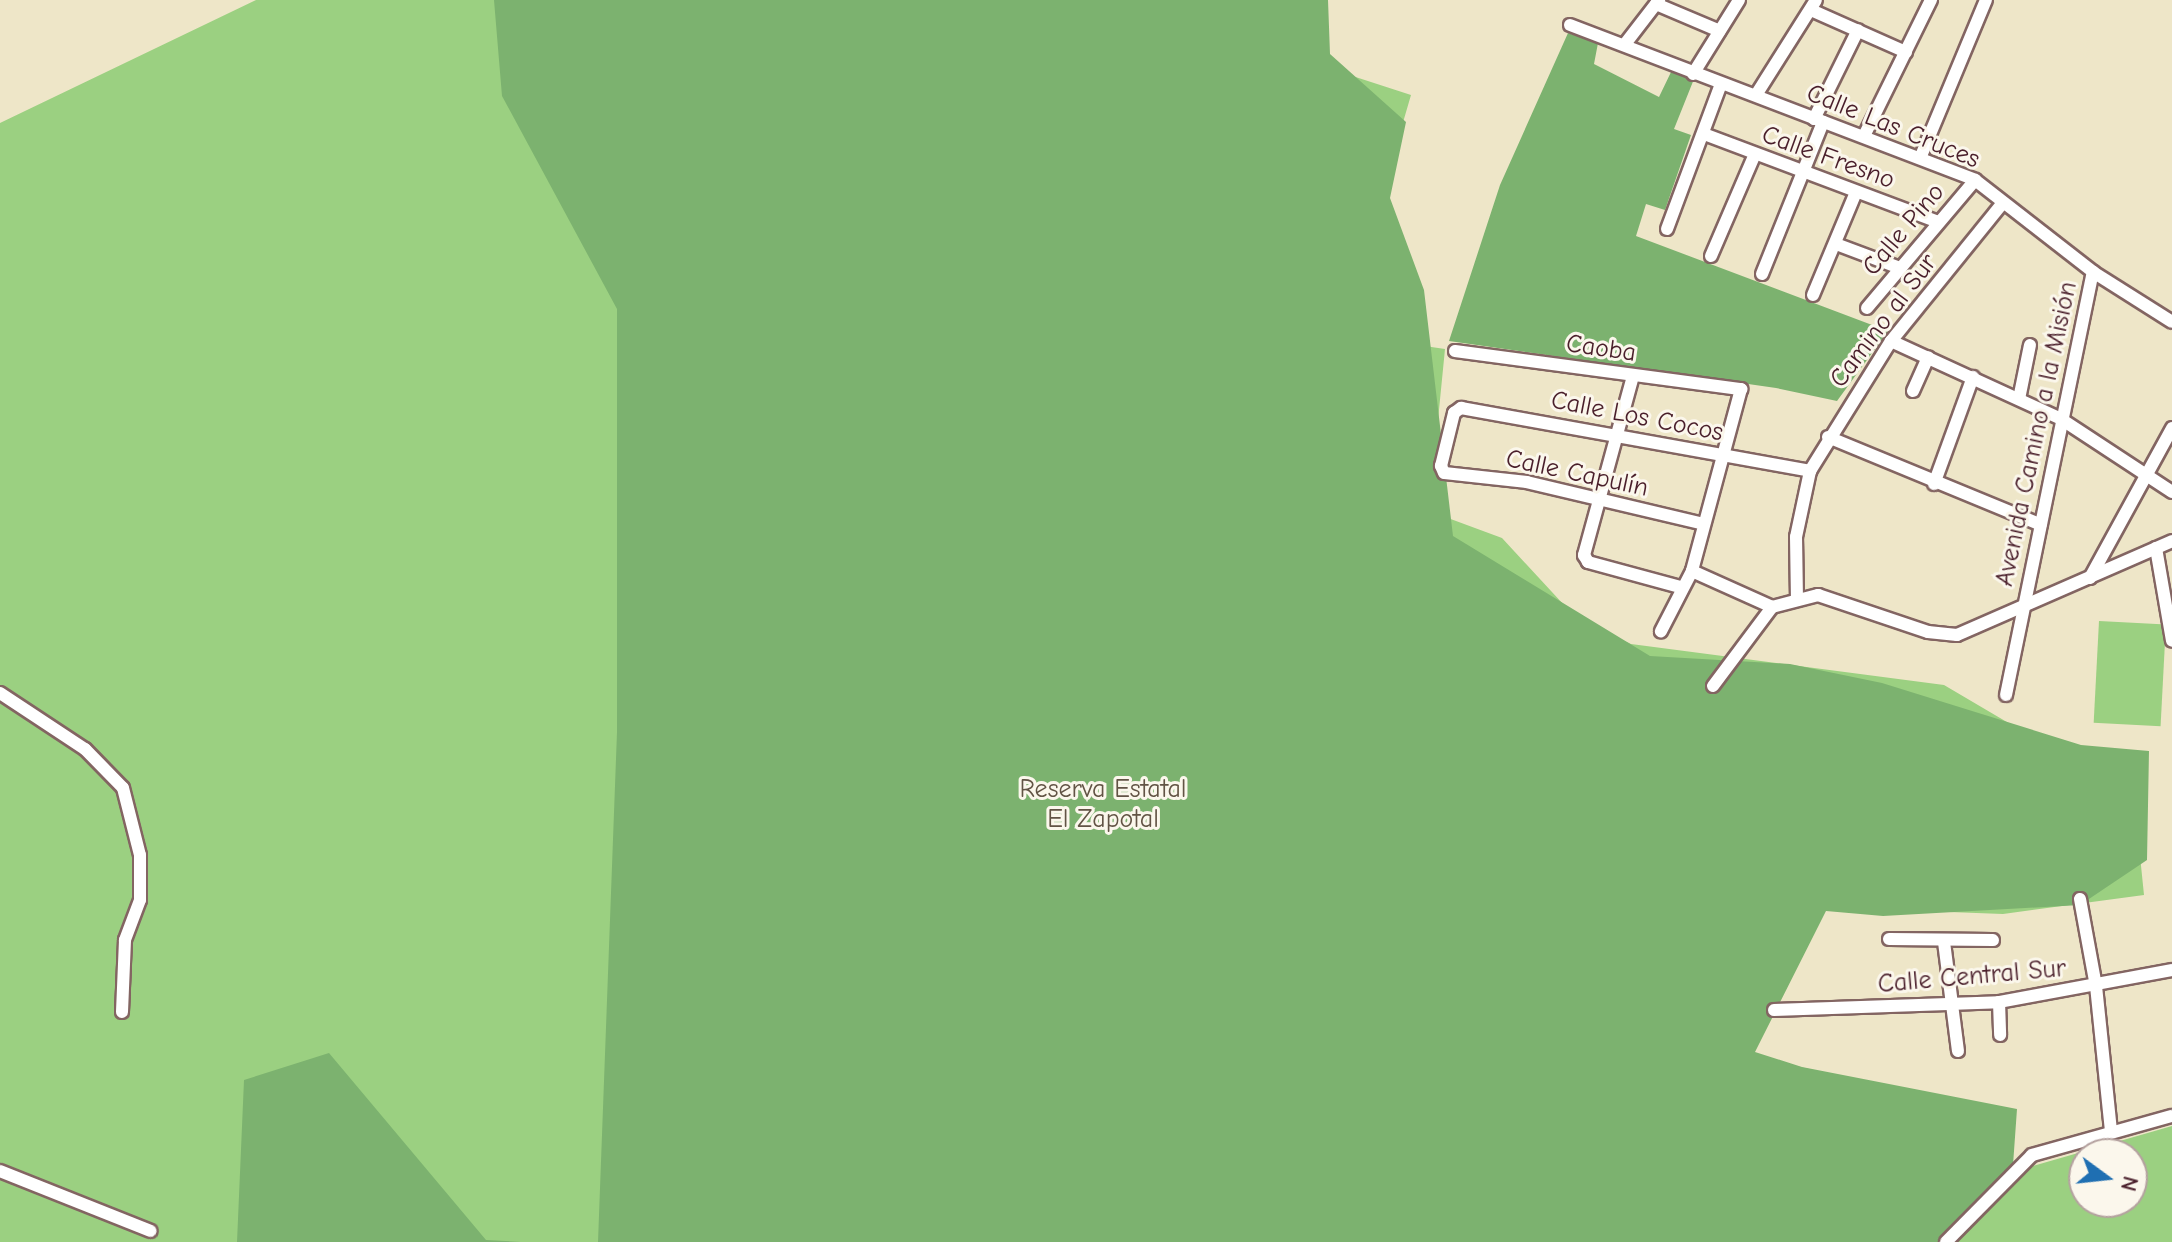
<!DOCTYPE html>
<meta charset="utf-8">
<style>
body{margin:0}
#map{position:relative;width:2172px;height:1242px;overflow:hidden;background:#eee6c8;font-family:"Comic Neue",sans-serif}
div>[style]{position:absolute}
.green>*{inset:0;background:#9bd081;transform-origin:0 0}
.forest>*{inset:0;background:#7cb26f}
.roads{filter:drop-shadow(2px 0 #836562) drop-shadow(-2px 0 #836562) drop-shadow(0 2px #836562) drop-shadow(0 -2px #836562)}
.minor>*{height:12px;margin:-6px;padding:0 6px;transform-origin:6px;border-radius:6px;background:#fff}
span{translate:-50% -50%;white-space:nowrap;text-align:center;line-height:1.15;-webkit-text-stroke:6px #fbf7ec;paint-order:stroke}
.street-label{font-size:26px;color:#4a1f2b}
.park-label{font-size:26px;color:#625445}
.north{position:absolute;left:2068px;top:1138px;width:80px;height:80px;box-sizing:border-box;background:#fbf7ec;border:2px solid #b4a19f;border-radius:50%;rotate:105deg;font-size:22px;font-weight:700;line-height:32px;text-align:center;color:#4a1f2b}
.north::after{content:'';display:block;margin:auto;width:28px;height:36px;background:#1f6fb2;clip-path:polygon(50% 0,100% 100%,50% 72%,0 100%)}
</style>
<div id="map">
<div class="green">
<div style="clip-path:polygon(evenodd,256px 0,1118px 0,1411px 95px,1343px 328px,1336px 333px,1445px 349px,1429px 511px,1502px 538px,1576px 618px,1631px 644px,1944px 685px,2134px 797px,2144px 895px,2003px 914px,1816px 907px,1749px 1056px,2013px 1113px,2009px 1173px,2172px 1126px,2172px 1242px,0 1242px,0 123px,256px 0,2084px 1154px,2132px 1154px,2132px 1202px,2084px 1202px,2084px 1154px)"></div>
<div style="left:2099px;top:621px;width:67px;height:102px;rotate:3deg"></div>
</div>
<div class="forest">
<div style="clip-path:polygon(494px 0,1328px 0,1330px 54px,1406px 122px,1390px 198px,1424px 290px,1453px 536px,1650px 656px,1790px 664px,1882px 683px,2081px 745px,2149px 751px,2147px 860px,2080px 905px,1883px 916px,1826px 911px,1755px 1052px,1802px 1067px,2017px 1109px,2012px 1179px,1955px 1242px,598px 1242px,617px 732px,617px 309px,502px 96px)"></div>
<div style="clip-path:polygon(1568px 33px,1598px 43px,1594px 64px,1659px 97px,1672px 70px,1694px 79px,1674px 129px,1691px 135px,1665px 210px,1646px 204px,1636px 236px,1888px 331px,1837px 401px,1776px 388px,1449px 341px,1500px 185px)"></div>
<div style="clip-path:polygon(329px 1053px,486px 1240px,521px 1242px,237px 1242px,244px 1080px)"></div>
</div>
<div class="roads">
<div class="minor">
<div style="left:1656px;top:4px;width:69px;rotate:22.9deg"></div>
<div style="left:1811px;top:10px;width:104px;rotate:23.9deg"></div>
<div style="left:1570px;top:25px;width:434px;rotate:20.9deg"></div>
<div style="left:1975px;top:180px;width:150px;rotate:37.9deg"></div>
<div style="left:2093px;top:272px;width:93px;rotate:32.3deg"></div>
<div style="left:1625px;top:44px;width:56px;rotate:-52.3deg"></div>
<div style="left:1693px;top:74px;width:87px;rotate:-58.1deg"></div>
<div style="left:1756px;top:95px;width:112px;rotate:-57.7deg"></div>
<div style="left:1814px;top:119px;width:99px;rotate:-63.7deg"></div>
<div style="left:1704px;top:134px;width:250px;rotate:20.6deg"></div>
<div style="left:1864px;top:136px;width:152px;rotate:-63.8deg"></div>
<div style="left:1921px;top:156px;width:169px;rotate:-67.4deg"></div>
<div style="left:1667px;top:229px;width:155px;rotate:-69.6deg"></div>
<div style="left:1836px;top:244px;width:68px;rotate:20.6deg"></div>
<div style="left:1711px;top:256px;width:111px;rotate:-66.7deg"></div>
<div style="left:1762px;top:274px;width:164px;rotate:-68.1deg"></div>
<div style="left:1813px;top:295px;width:112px;rotate:-67.3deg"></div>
<div style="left:1867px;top:308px;width:167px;rotate:-49.8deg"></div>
<div style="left:1891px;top:341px;width:187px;rotate:24.6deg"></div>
<div style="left:2061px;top:419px;width:133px;rotate:33.3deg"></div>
<div style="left:1455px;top:351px;width:289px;rotate:7.6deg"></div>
<div style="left:1741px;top:389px;width:188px;rotate:105.1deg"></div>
<div style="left:1692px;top:571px;width:68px;rotate:117.3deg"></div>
<div style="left:1633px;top:376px;width:186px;rotate:105.3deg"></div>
<div style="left:1584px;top:555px;width:8px;rotate:60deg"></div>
<div style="left:1588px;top:562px;width:95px;rotate:15.2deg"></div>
<div style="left:1913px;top:391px;width:37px;rotate:-66deg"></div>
<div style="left:2019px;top:399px;width:55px;rotate:-78.5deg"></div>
<div style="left:1828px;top:437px;width:230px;rotate:22.4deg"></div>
<div style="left:1934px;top:484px;width:114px;rotate:-70deg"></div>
<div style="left:1704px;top:524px;width:182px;rotate:-166.7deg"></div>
<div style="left:1527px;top:482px;width:83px;rotate:-173.8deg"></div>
<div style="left:1444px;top:473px;width:8px;rotate:-113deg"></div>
<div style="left:1441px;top:466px;width:55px;rotate:-76.2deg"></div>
<div style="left:1454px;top:413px;width:9px;rotate:-36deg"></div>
<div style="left:1461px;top:408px;width:355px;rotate:10.2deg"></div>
<div style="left:2156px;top:548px;width:94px;rotate:80.2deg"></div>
<div style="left:1692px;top:571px;width:88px;rotate:24.2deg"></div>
<div style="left:2090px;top:578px;width:171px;rotate:-61.3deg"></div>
<div style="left:1797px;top:600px;width:63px;rotate:-90.9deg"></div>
<div style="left:1796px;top:537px;width:67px;rotate:-78deg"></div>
<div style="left:1810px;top:471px;width:153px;rotate:-58.1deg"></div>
<div style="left:1891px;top:341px;width:176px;rotate:-51deg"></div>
<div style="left:1713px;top:686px;width:99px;rotate:-53.2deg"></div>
<div style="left:1772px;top:607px;width:48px;rotate:-14.6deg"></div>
<div style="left:1818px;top:595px;width:116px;rotate:18.6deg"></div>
<div style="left:1928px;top:632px;width:29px;rotate:6deg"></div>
<div style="left:1957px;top:635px;width:235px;rotate:-23.6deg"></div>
<div style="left:0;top:693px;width:102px;rotate:33.4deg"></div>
<div style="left:85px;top:749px;width:54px;rotate:45.7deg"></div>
<div style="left:123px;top:788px;width:69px;rotate:75.8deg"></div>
<div style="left:140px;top:855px;width:45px;rotate:90deg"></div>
<div style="left:140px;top:900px;width:43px;rotate:110.6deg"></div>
<div style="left:125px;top:940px;width:72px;rotate:92.4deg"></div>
<div style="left:2006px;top:695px;width:432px;rotate:-78.4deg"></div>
<div style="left:2080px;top:899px;width:88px;rotate:79.6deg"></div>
<div style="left:2096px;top:986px;width:145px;rotate:84.1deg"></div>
<div style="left:1889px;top:939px;width:104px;rotate:0.6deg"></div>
<div style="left:1944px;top:942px;width:110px;rotate:82.7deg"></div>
<div style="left:1999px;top:1002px;width:33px;rotate:88deg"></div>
<div style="left:1774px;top:1010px;width:225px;rotate:-2deg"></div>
<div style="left:1999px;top:1002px;width:176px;rotate:-10.5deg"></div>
<div style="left:0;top:1171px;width:162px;rotate:21.7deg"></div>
<div style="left:1946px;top:1242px;width:122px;rotate:-45.3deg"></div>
<div style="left:2032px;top:1155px;width:145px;rotate:-15.6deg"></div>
</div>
</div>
<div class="street-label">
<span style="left:1893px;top:127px;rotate:22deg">Calle Las Cruces</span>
<span style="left:1828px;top:158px;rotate:20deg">Calle Fresno</span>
<span style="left:1904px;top:230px;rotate:-50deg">Calle Pino</span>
<span style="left:1884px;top:321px;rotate:-53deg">Camino al Sur</span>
<span style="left:1601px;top:349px;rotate:8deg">Caoba</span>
<span style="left:1637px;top:417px;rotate:11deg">Calle Los Cocos</span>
<span style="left:2037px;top:434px;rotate:-78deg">Avenida Camino a la Misión</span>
<span style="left:1577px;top:474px;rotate:12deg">Calle Capulín</span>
<span style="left:1972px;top:977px;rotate:-5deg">Calle Central Sur</span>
</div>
<div class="park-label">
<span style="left:1103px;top:805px">Reserva Estatal<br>El Zapotal</span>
</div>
<div class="north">N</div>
</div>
